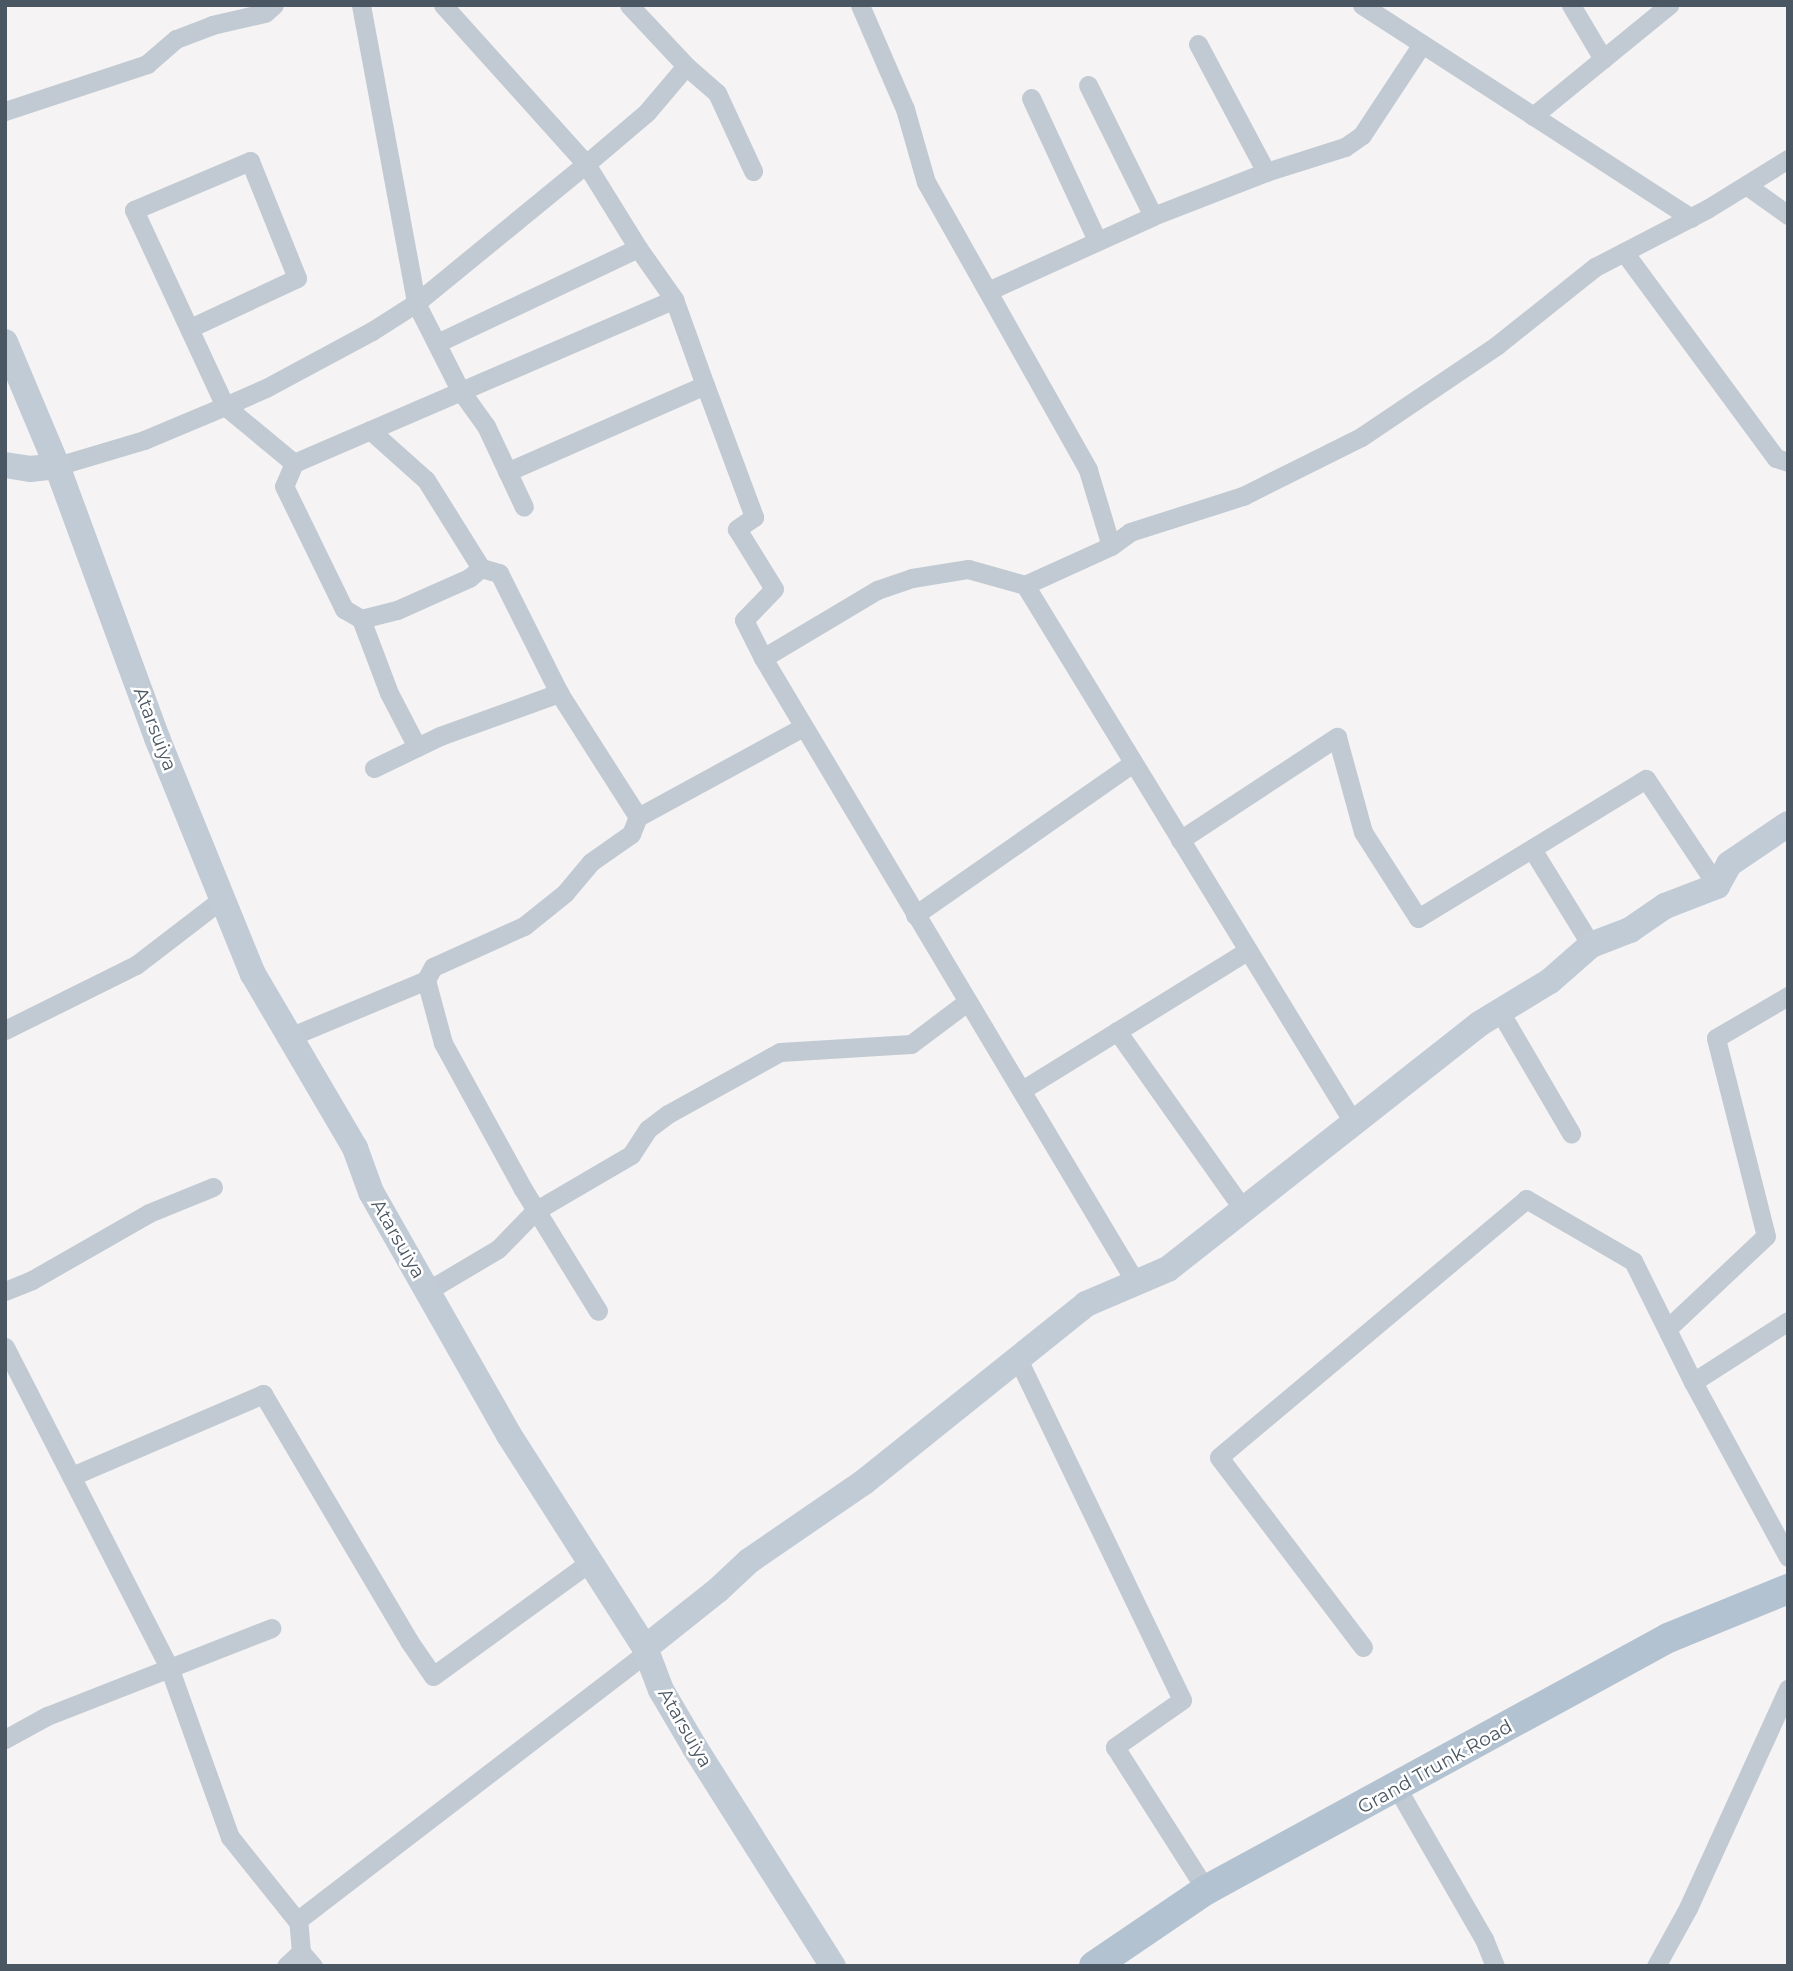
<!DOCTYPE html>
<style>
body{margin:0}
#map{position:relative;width:1793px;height:1971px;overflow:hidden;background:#f5f3f3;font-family:Montserrat,sans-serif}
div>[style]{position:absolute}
.street>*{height:19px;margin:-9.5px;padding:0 9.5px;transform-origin:9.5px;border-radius:9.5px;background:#c1cad2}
.secondary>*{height:26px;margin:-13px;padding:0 13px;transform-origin:13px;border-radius:13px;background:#c1cbd6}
.primary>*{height:30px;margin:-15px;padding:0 15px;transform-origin:15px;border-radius:15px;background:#b3c2d1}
span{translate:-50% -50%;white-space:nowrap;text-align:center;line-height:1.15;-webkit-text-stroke:5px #fff;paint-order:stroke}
.street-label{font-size:19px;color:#4a5661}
.frame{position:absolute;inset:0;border:7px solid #4a5661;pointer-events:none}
</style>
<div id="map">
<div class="street">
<div style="left:361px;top:5px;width:303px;rotate:79.5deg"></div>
<div style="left:416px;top:303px;width:97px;rotate:63.2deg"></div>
<div style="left:460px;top:390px;width:44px;rotate:54.2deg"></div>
<div style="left:486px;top:426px;width:89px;rotate:64.9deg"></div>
<div style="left:443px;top:5px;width:214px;rotate:48deg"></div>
<div style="left:586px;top:164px;width:99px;rotate:58.2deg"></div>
<div style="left:638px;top:248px;width:62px;rotate:54.8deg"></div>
<div style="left:674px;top:299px;width:91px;rotate:70.2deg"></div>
<div style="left:705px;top:385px;width:216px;rotate:156.3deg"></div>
<div style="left:629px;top:5px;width:83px;rotate:46.9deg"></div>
<div style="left:686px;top:66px;width:41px;rotate:41.1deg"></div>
<div style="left:717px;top:93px;width:86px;rotate:65.2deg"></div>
<div style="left:860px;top:5px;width:113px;rotate:66.6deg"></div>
<div style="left:905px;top:109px;width:76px;rotate:74deg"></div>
<div style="left:926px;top:182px;width:330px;rotate:60.6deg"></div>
<div style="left:1088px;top:470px;width:79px;rotate:73.2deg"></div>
<div style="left:1362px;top:5px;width:392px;rotate:32.9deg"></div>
<div style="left:1571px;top:5px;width:63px;rotate:59.3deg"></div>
<div style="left:1198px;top:44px;width:145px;rotate:62deg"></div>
<div style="left:1088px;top:85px;width:146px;rotate:63.6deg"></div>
<div style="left:1031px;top:98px;width:157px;rotate:65.1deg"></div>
<div style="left:5px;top:111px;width:150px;rotate:-18.3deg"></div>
<div style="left:147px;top:64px;width:38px;rotate:-41deg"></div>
<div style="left:176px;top:39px;width:39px;rotate:-21deg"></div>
<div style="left:212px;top:25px;width:54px;rotate:-12.8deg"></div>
<div style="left:265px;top:13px;width:12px;rotate:-42deg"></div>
<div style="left:1533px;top:116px;width:176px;rotate:-39.2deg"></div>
<div style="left:1746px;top:185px;width:52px;rotate:35.5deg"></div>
<div style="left:1624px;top:252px;width:256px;rotate:53.6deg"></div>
<div style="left:1776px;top:458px;width:13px;rotate:18deg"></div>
<div style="left:988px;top:291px;width:181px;rotate:-24.4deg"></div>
<div style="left:1153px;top:216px;width:121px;rotate:-21.3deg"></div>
<div style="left:1266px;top:172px;width:83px;rotate:-17.6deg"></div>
<div style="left:1345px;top:147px;width:21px;rotate:-35deg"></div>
<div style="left:1362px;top:135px;width:109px;rotate:-56.6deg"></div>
<div style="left:190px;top:328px;width:118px;rotate:-25deg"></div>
<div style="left:297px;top:278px;width:126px;rotate:-111.9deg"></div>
<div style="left:250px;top:161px;width:126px;rotate:157.1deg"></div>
<div style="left:134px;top:210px;width:216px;rotate:65.1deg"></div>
<div style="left:225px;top:406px;width:89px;rotate:39.6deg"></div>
<div style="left:294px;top:463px;width:25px;rotate:113deg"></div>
<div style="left:284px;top:486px;width:137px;rotate:64deg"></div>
<div style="left:344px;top:609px;width:20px;rotate:30deg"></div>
<div style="left:361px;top:619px;width:37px;rotate:-14deg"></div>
<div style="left:397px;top:610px;width:79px;rotate:-24deg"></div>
<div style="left:469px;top:578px;width:16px;rotate:-40deg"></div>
<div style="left:437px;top:343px;width:222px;rotate:-25.3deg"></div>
<div style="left:705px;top:385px;width:141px;rotate:69.6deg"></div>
<div style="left:754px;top:517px;width:21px;rotate:145deg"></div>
<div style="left:737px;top:529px;width:70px;rotate:58.3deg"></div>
<div style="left:774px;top:589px;width:43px;rotate:134.1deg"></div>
<div style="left:744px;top:620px;width:42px;rotate:63.4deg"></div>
<div style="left:763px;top:658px;width:728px;rotate:59.17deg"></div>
<div style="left:370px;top:430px;width:75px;rotate:41.8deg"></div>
<div style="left:426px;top:480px;width:104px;rotate:58deg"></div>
<div style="left:481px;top:568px;width:19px;rotate:16deg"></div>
<div style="left:499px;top:573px;width:134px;rotate:63.4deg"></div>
<div style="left:294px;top:463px;width:414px;rotate:-23.3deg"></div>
<div style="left:57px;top:466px;width:91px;rotate:-16.6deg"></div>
<div style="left:144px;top:440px;width:88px;rotate:-22.8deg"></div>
<div style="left:225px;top:406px;width:45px;rotate:-23.7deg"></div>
<div style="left:266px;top:388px;width:120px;rotate:-28.3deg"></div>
<div style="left:372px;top:331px;width:52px;rotate:-32.5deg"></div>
<div style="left:416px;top:303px;width:220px;rotate:-39.3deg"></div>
<div style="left:586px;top:164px;width:80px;rotate:-40.4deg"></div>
<div style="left:647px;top:112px;width:60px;rotate:-49.7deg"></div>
<div style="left:1025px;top:585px;width:629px;rotate:58.58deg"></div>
<div style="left:361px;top:619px;width:79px;rotate:69.3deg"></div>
<div style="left:389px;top:693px;width:61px;rotate:62.6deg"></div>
<div style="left:763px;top:658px;width:133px;rotate:-30.8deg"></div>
<div style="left:877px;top:590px;width:37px;rotate:-19deg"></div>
<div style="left:912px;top:578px;width:57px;rotate:-9.1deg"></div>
<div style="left:968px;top:569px;width:59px;rotate:15.7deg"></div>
<div style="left:1025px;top:585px;width:94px;rotate:-24.4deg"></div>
<div style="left:1111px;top:546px;width:24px;rotate:-36deg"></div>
<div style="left:1130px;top:532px;width:119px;rotate:-17.7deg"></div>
<div style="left:1243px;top:496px;width:132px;rotate:-26.6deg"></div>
<div style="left:1361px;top:437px;width:163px;rotate:-34deg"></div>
<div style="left:1496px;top:346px;width:127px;rotate:-38.6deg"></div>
<div style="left:1595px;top:267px;width:126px;rotate:-27.4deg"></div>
<div style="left:1707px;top:209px;width:95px;rotate:-31.7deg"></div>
<div style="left:374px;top:768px;width:73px;rotate:-25.9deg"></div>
<div style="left:440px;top:736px;width:127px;rotate:-19.9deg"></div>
<div style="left:559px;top:693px;width:147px;rotate:57.5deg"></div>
<div style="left:1180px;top:840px;width:188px;rotate:-33.3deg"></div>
<div style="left:1337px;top:737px;width:98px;rotate:74.7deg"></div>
<div style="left:1363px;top:832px;width:102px;rotate:57.4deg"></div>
<div style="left:1418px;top:918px;width:267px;rotate:-31.4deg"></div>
<div style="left:1646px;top:779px;width:128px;rotate:56.4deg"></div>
<div style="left:1532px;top:849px;width:113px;rotate:58.4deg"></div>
<div style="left:915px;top:915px;width:266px;rotate:-34.9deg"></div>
<div style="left:426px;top:980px;width:65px;rotate:74.9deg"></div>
<div style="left:443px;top:1043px;width:166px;rotate:61.3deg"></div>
<div style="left:523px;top:1189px;width:143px;rotate:58.4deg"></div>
<div style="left:1499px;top:1010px;width:143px;rotate:59.7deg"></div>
<div style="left:5px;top:1030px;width:146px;rotate:-26.4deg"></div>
<div style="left:136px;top:965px;width:108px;rotate:-37.5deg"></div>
<div style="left:1117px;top:1031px;width:218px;rotate:54.7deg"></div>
<div style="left:287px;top:1038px;width:151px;rotate:-22.6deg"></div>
<div style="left:426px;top:980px;width:15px;rotate:-62deg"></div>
<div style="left:433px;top:967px;width:100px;rotate:-24.3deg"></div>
<div style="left:524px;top:926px;width:53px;rotate:-38.8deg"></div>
<div style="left:565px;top:893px;width:40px;rotate:-50deg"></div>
<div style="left:591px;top:862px;width:49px;rotate:-35deg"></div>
<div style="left:631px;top:834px;width:18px;rotate:-68deg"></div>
<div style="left:638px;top:817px;width:188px;rotate:-28.6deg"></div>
<div style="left:1022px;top:1090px;width:264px;rotate:-31.7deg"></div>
<div style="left:5px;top:1291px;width:29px;rotate:-22deg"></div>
<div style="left:32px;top:1280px;width:135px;rotate:-29.8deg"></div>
<div style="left:149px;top:1213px;width:69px;rotate:-22.1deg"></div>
<div style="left:427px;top:1291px;width:82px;rotate:-30.6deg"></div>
<div style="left:498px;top:1249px;width:53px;rotate:-45.8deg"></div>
<div style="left:535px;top:1211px;width:111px;rotate:-30.3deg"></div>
<div style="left:631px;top:1155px;width:31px;rotate:-57deg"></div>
<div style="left:648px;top:1129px;width:25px;rotate:-37deg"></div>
<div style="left:668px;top:1114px;width:128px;rotate:-29deg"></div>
<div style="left:780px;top:1052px;width:131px;rotate:-3.5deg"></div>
<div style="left:911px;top:1044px;width:70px;rotate:-36.9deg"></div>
<div style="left:1668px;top:1328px;width:134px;rotate:-43.2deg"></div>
<div style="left:1766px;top:1236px;width:204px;rotate:-104.2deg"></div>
<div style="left:1716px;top:1038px;width:83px;rotate:-30.3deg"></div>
<div style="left:5px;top:1347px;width:360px;rotate:62.9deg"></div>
<div style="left:169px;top:1667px;width:181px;rotate:70.3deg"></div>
<div style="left:230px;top:1837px;width:109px;rotate:51.3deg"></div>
<div style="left:1018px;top:1359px;width:378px;rotate:64.3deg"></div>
<div style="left:1182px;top:1700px;width:82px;rotate:145deg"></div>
<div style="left:1115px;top:1747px;width:169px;rotate:57.5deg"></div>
<div style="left:1693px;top:1382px;width:113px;rotate:-32.7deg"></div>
<div style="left:72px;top:1476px;width:208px;rotate:-23.2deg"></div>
<div style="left:263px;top:1394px;width:287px;rotate:59.4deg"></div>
<div style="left:409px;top:1641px;width:42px;rotate:55.6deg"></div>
<div style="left:433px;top:1676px;width:194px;rotate:-36deg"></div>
<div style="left:1363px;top:1647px;width:238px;rotate:-127.2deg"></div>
<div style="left:1219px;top:1457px;width:401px;rotate:-40deg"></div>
<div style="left:1526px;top:1199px;width:124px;rotate:30.1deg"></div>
<div style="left:1633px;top:1261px;width:135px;rotate:63.6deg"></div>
<div style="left:1693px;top:1382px;width:199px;rotate:61.5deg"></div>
<div style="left:5px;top:1739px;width:48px;rotate:-28.7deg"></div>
<div style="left:47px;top:1716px;width:241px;rotate:-21.4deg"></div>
<div style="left:1397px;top:1788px;width:174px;rotate:60.1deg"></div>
<div style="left:1484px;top:1939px;width:29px;rotate:68deg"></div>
<div style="left:286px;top:1966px;width:21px;rotate:-43deg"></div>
<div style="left:313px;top:1966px;width:18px;rotate:-131deg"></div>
<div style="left:301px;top:1952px;width:32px;rotate:-95deg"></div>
<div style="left:298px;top:1920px;width:439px;rotate:-37.5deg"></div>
<div style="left:1656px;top:1966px;width:66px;rotate:-61.1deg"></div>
<div style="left:1688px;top:1908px;width:241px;rotate:-65.5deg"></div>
</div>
<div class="secondary">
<div style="left:5px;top:342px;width:134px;rotate:67.2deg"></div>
<div style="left:57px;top:466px;width:290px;rotate:69.8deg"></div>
<div style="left:157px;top:738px;width:255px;rotate:67.9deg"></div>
<div style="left:253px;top:974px;width:202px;rotate:59.6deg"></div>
<div style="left:355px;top:1148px;width:47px;rotate:70deg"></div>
<div style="left:371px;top:1192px;width:279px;rotate:60.4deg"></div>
<div style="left:509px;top:1435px;width:253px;rotate:57.4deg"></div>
<div style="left:645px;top:1648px;width:45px;rotate:69.1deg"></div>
<div style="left:661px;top:1690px;width:67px;rotate:59.6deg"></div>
<div style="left:695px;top:1748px;width:258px;rotate:57.7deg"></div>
<div style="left:5px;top:465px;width:25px;rotate:9deg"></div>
<div style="left:30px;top:469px;width:27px;rotate:-6deg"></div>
<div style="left:645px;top:1648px;width:93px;rotate:-38.5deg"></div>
<div style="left:718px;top:1590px;width:42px;rotate:-43.1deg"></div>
<div style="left:749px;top:1561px;width:140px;rotate:-34.5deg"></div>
<div style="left:864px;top:1482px;width:285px;rotate:-38.7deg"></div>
<div style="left:1086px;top:1304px;width:89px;rotate:-23.1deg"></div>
<div style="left:1168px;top:1269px;width:396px;rotate:-38.2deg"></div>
<div style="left:1479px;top:1024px;width:83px;rotate:-31.2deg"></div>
<div style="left:1550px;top:981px;width:55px;rotate:-41.3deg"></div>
<div style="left:1591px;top:945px;width:42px;rotate:-21deg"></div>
<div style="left:1630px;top:930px;width:42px;rotate:-34.4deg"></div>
<div style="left:1665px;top:906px;width:56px;rotate:-21deg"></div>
<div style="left:1717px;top:886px;width:25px;rotate:-61deg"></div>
<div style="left:1729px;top:864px;width:71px;rotate:-34.1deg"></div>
</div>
<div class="primary">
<div style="left:1094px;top:1966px;width:135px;rotate:-34.2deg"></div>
<div style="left:1206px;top:1890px;width:526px;rotate:-28.61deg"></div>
<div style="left:1668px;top:1638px;width:130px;rotate:-22.2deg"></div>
</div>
<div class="street-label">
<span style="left:155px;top:729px;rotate:69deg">Atarsuiya</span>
<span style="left:398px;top:1239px;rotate:60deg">Atarsuiya</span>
<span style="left:685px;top:1728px;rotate:60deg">Atarsuiya</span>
<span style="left:1435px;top:1767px;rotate:-29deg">Grand Trunk Road</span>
</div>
<div class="frame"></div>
</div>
